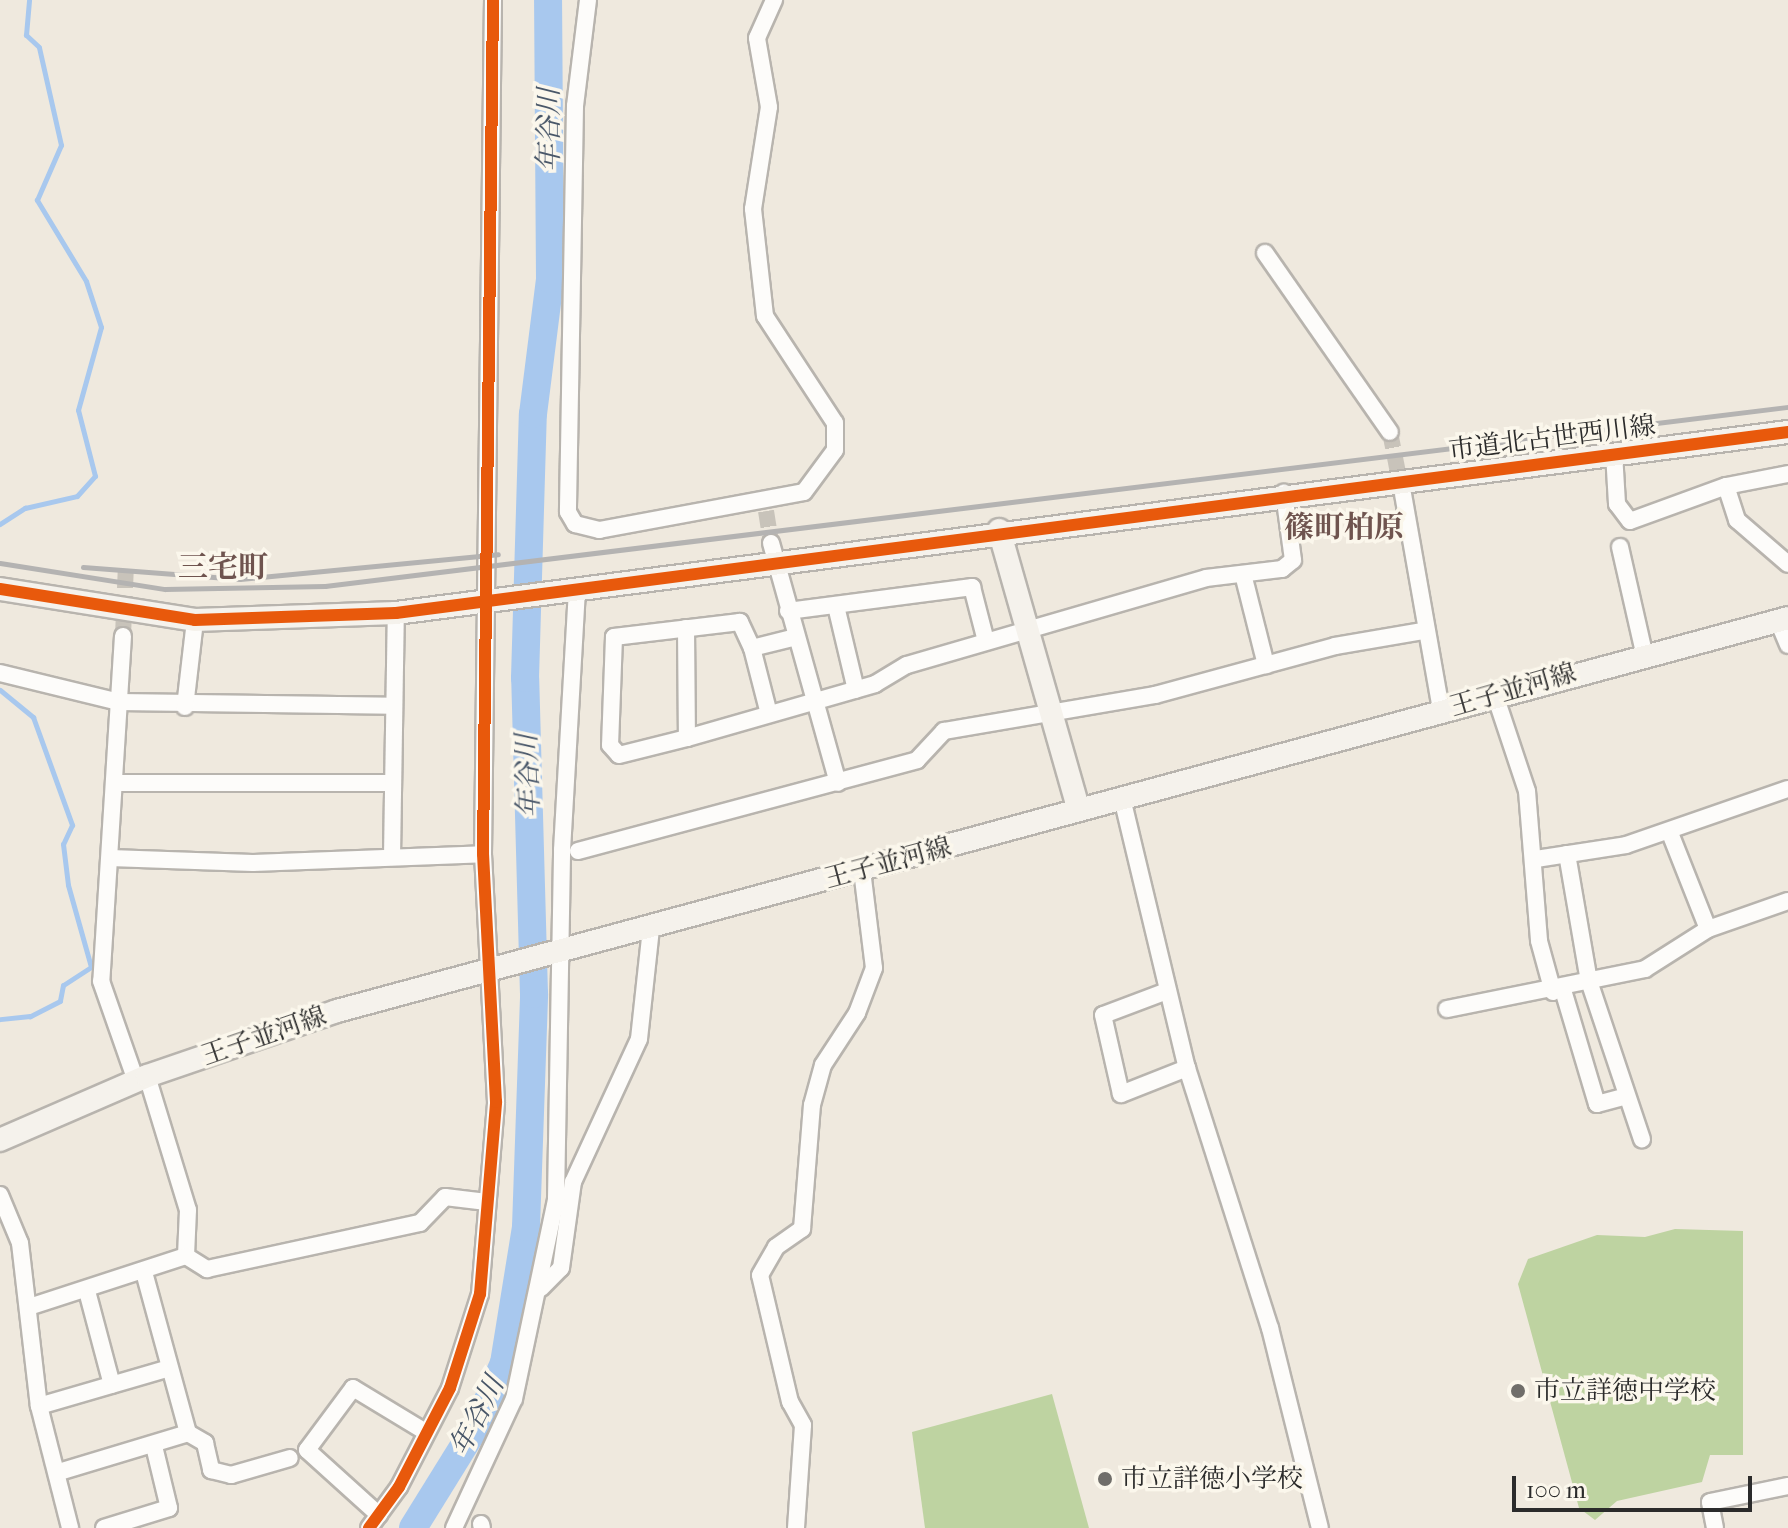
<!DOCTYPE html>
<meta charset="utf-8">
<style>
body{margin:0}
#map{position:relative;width:1788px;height:1528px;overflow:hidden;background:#efe9de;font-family:"IM FELL French Canon","Noto Serif JP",serif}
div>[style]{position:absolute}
.green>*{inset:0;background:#bed3a1}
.stream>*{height:5px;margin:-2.5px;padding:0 2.5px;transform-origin:2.5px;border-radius:2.5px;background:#a8c8ee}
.river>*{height:28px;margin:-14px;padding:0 14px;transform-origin:14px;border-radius:14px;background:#a8c8ee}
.street-tunnel>*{height:16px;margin-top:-8px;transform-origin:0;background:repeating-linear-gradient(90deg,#c8c3ba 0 16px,transparent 0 24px)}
.roads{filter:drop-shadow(2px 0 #b8b4ae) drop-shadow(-2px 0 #b8b4ae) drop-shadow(0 2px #b8b4ae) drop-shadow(0 -2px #b8b4ae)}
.street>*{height:16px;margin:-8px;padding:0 8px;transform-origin:8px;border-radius:8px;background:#fdfcfa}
.secondary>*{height:22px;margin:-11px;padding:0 11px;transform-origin:11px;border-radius:11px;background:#f5f2ec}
.rail>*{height:5px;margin:-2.5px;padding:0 2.5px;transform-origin:2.5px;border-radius:2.5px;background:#b4b3b2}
.cycleway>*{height:12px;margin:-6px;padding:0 6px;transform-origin:6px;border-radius:6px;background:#e8590c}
.dots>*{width:22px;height:22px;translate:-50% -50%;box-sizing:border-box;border:4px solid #fbf7ec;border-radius:50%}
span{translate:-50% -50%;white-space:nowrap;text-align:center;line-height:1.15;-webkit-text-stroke:7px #fbf7ec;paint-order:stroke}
.street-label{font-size:26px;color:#2b2b2b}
.poi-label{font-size:26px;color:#2b2b2b}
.left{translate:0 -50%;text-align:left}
.water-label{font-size:28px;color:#485668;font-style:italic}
.quarter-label{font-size:30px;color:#6f544f;font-weight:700}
.scale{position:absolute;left:1512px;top:1476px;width:240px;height:36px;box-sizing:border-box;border:4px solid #2b2b2b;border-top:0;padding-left:10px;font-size:24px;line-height:28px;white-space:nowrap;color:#2b2b2b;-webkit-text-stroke:6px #fbf7ec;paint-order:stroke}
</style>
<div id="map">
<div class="green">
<div style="clip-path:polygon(1675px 1229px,1743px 1231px,1743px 1455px,1710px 1455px,1702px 1482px,1617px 1501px,1595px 1520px,1579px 1508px,1518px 1284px,1528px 1259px,1597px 1235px,1645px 1237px)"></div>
<div style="clip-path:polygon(1052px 1394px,1089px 1528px,925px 1528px,912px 1432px)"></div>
</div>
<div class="stream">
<div style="left:0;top:524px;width:30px;rotate:-33deg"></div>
<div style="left:25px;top:508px;width:53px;rotate:-13deg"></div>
<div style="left:77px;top:496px;width:27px;rotate:-48deg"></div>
<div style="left:95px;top:476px;width:68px;rotate:-104.4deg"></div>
<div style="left:78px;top:410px;width:86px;rotate:-74.5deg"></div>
<div style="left:101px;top:327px;width:48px;rotate:-108.1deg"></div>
<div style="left:86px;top:281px;width:95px;rotate:-121.2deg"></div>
<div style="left:37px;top:200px;width:60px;rotate:-66.4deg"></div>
<div style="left:61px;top:145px;width:100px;rotate:-102.7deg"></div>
<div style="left:39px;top:47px;width:18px;rotate:-137deg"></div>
<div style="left:26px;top:35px;width:35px;rotate:-85deg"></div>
<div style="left:0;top:690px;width:43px;rotate:39.3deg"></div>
<div style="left:33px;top:717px;width:115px;rotate:70.1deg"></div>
<div style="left:72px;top:825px;width:21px;rotate:115deg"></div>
<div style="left:63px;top:844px;width:41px;rotate:83deg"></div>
<div style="left:68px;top:885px;width:85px;rotate:74.3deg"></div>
<div style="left:91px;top:967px;width:33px;rotate:147deg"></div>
<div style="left:63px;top:985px;width:16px;rotate:101deg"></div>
<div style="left:60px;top:1001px;width:34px;rotate:153deg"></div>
<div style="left:30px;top:1016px;width:30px;rotate:174deg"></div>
</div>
<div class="river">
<div style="left:413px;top:1528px;width:123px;rotate:-58.2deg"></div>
<div style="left:478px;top:1423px;width:65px;rotate:-66.6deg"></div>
<div style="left:504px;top:1363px;width:138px;rotate:-80.8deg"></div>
<div style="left:526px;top:1227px;width:233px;rotate:-88deg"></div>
<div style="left:534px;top:994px;width:316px;rotate:-91.6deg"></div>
<div style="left:525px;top:678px;width:264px;rotate:-88.3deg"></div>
<div style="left:533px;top:414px;width:136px;rotate:-82.8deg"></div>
<div style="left:550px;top:279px;width:279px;rotate:-90.4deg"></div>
</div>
<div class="street-tunnel">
<div style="left:1390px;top:432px;width:62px;rotate:78.9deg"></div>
<div style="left:766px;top:511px;width:32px;rotate:81deg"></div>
<div style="left:123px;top:636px;width:71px;rotate:-87.6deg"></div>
</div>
<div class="roads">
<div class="street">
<div style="left:588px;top:0;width:107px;rotate:97deg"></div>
<div style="left:575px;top:106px;width:406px;rotate:91deg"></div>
<div style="left:568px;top:512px;width:14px;rotate:60deg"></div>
<div style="left:575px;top:524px;width:25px;rotate:14deg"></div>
<div style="left:599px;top:530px;width:208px;rotate:-10.5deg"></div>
<div style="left:804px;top:492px;width:52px;rotate:-53.6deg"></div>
<div style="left:835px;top:450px;width:27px;rotate:-90deg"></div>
<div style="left:835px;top:423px;width:128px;rotate:-123.2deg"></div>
<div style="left:765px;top:316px;width:108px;rotate:-96.4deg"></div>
<div style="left:753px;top:209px;width:103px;rotate:-81.1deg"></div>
<div style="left:769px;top:107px;width:70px;rotate:-99.9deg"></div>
<div style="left:757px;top:38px;width:42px;rotate:-65.9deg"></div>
<div style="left:1265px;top:253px;width:218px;rotate:55.1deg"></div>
<div style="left:1614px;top:453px;width:51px;rotate:86.6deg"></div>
<div style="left:1617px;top:504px;width:21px;rotate:53deg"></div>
<div style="left:1630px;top:521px;width:102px;rotate:-20deg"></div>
<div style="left:1788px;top:474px;width:63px;rotate:169deg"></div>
<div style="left:1726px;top:486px;width:36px;rotate:72deg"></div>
<div style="left:1737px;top:520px;width:67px;rotate:40.8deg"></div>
<div style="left:1403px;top:494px;width:219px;rotate:80deg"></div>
<div style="left:771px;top:543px;width:249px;rotate:74.4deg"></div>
<div style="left:1620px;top:547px;width:109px;rotate:77.2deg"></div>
<div style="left:1244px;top:578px;width:90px;rotate:75.8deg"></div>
<div style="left:836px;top:606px;width:86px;rotate:76.6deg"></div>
<div style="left:788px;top:611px;width:186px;rotate:-7.4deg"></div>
<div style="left:972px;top:587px;width:56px;rotate:75.5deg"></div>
<div style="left:1778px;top:621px;width:26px;rotate:67deg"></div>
<div style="left:686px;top:628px;width:110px;rotate:89.5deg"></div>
<div style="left:123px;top:636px;width:346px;rotate:93.6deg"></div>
<div style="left:101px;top:981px;width:106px;rotate:70.7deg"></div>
<div style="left:752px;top:648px;width:29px;rotate:-115deg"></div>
<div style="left:740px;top:622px;width:127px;rotate:173.2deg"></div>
<div style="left:614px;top:637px;width:108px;rotate:92.1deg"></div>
<div style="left:610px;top:745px;width:13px;rotate:48deg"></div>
<div style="left:619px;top:755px;width:70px;rotate:-14deg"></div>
<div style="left:687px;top:738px;width:196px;rotate:-16deg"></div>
<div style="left:875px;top:684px;width:37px;rotate:-31deg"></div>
<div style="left:907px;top:665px;width:311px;rotate:-16.2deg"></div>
<div style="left:1206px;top:578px;width:77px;rotate:-6.8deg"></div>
<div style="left:1282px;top:569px;width:14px;rotate:-39deg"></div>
<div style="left:1293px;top:560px;width:68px;rotate:-97.7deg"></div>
<div style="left:0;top:673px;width:122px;rotate:13.7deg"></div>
<div style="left:119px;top:702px;width:274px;rotate:0.8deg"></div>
<div style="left:1495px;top:695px;width:101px;rotate:71.6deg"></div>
<div style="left:1527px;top:791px;width:150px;rotate:85.4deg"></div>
<div style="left:1539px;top:941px;width:53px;rotate:74.6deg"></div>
<div style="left:185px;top:707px;width:88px;rotate:-83.4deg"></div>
<div style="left:769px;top:714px;width:68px;rotate:-104.4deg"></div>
<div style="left:752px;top:648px;width:45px;rotate:-14deg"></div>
<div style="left:115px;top:783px;width:277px"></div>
<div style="left:1122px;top:798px;width:278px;rotate:76.5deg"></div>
<div style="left:1187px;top:1068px;width:273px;rotate:72.3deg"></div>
<div style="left:1270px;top:1328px;width:206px;rotate:76deg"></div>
<div style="left:1670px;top:833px;width:103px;rotate:68.4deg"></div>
<div style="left:578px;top:851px;width:351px;rotate:-15deg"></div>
<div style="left:917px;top:760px;width:40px;rotate:-47deg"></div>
<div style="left:944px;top:731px;width:214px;rotate:-9.7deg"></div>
<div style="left:1155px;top:695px;width:187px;rotate:-15.2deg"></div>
<div style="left:1335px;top:646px;width:89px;rotate:-9.7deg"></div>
<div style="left:1567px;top:854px;width:129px;rotate:80.2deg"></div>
<div style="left:1589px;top:981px;width:167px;rotate:71.5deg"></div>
<div style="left:392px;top:857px;width:244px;rotate:-89.1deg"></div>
<div style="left:110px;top:858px;width:143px;rotate:2deg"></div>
<div style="left:253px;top:863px;width:230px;rotate:-2.2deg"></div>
<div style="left:1536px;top:859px;width:91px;rotate:-8.8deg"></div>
<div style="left:1626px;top:845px;width:171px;rotate:-19.1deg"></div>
<div style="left:1563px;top:990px;width:119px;rotate:73.4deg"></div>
<div style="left:1597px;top:1104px;width:30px;rotate:-15deg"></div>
<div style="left:1167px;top:991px;width:68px;rotate:159.4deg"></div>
<div style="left:1103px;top:1015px;width:81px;rotate:77.2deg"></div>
<div style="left:1121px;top:1094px;width:71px;rotate:-21.5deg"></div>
<div style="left:1447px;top:1009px;width:202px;rotate:-11.4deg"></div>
<div style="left:1645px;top:969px;width:75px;rotate:-32.4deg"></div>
<div style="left:1708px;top:929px;width:85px;rotate:-19.3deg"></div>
<div style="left:147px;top:1076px;width:140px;rotate:73deg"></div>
<div style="left:188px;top:1210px;width:46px;rotate:92.5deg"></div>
<div style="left:0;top:1195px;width:52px;rotate:67.4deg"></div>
<div style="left:20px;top:1243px;width:164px;rotate:83.4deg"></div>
<div style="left:39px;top:1406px;width:126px;rotate:75.7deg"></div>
<div style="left:541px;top:1288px;width:28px;rotate:-45deg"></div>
<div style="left:561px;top:1268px;width:87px;rotate:-82.1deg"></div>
<div style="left:573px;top:1182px;width:157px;rotate:-65.2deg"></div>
<div style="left:639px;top:1039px;width:111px;rotate:-83.8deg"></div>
<div style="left:87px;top:1291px;width:97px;rotate:75.1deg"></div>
<div style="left:32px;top:1306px;width:162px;rotate:-18deg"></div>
<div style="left:186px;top:1256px;width:25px;rotate:32deg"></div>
<div style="left:207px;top:1269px;width:218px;rotate:-12.2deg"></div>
<div style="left:420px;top:1223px;width:36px;rotate:-46deg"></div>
<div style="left:445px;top:1197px;width:42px;rotate:6.8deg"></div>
<div style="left:39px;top:1406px;width:136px;rotate:-16.2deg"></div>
<div style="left:188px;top:1433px;width:20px;rotate:30deg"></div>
<div style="left:205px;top:1443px;width:28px;rotate:77deg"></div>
<div style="left:211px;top:1470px;width:21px;rotate:14deg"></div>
<div style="left:231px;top:1475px;width:61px;rotate:-16.1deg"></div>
<div style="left:59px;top:1472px;width:135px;rotate:-16.8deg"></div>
<div style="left:188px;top:1433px;width:167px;rotate:-105.3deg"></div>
<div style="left:379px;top:1515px;width:97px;rotate:-137.9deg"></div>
<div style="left:307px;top:1450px;width:77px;rotate:-53.4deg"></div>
<div style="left:353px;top:1388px;width:83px;rotate:31.2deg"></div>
<div style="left:481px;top:1524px;width:4px;rotate:76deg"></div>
<div style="left:104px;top:1528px;width:68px;rotate:-17.1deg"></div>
<div style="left:169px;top:1508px;width:64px;rotate:-103.6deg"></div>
<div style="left:369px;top:1528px;width:51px;rotate:-53.8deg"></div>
<div style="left:399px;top:1487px;width:111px;rotate:-62.7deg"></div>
<div style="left:450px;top:1388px;width:99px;rotate:-72.3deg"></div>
<div style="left:480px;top:1294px;width:193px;rotate:-85.2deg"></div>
<div style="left:496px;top:1102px;width:248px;rotate:-93deg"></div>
<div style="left:483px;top:854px;width:854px;rotate:-89.33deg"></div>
<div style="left:454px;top:1528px;width:142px;rotate:-65.1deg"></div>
<div style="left:514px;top:1399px;width:204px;rotate:-78.1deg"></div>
<div style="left:556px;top:1199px;width:349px;rotate:-89deg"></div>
<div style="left:562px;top:850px;width:260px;rotate:-86.7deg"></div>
<div style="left:796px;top:1528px;width:103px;rotate:-86.1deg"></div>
<div style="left:803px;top:1425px;width:26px;rotate:-119deg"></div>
<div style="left:790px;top:1402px;width:130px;rotate:-103.3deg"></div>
<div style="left:760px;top:1275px;width:32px;rotate:-60deg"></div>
<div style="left:776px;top:1247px;width:32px;rotate:-35deg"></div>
<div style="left:802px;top:1229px;width:124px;rotate:-85.4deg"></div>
<div style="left:812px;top:1105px;width:41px;rotate:-74.6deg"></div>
<div style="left:823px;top:1065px;width:62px;rotate:-56.8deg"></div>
<div style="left:857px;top:1013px;width:48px;rotate:-69.3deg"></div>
<div style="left:874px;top:968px;width:99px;rotate:-97deg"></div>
<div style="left:1715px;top:1528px;width:26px;rotate:-101deg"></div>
<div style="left:1710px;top:1502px;width:80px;rotate:-11.6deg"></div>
</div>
<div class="secondary">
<div style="left:999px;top:530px;width:291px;rotate:74.1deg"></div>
<div style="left:0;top:589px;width:197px;rotate:9deg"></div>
<div style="left:195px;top:620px;width:201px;rotate:-2deg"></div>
<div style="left:396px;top:613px;width:1404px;rotate:-7.41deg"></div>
<div style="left:0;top:1140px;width:160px;rotate:-23.5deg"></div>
<div style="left:147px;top:1076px;width:201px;rotate:-18.9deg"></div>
<div style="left:337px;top:1011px;width:1503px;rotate:-15.15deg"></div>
</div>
</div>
<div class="rail">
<div style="left:0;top:563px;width:167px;rotate:9deg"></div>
<div style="left:165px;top:589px;width:160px;rotate:-1.1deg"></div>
<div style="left:325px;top:586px;width:1474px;rotate:-6.98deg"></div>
<div style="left:83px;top:567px;width:157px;rotate:4.4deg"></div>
<div style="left:240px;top:579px;width:259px;rotate:-5.5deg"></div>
</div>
<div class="cycleway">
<div style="left:0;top:589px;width:197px;rotate:9deg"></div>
<div style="left:195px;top:620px;width:201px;rotate:-2deg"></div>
<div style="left:396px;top:613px;width:1404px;rotate:-7.41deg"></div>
<div style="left:369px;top:1528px;width:51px;rotate:-53.8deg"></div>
<div style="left:399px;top:1487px;width:111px;rotate:-62.7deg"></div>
<div style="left:450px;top:1388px;width:99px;rotate:-72.3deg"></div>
<div style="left:480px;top:1294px;width:193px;rotate:-85.2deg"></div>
<div style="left:496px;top:1102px;width:248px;rotate:-93deg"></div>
<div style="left:483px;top:854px;width:854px;rotate:-89.33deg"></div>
</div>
<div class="dots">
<div style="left:1518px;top:1391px;background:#706e6a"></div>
<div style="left:1105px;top:1479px;background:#706e6a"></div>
</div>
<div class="street-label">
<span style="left:1552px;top:438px;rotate:-7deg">市道北古世西川線</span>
<span style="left:1513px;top:690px;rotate:-16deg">王子並河線</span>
<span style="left:888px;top:863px;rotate:-15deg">王子並河線</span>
<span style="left:264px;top:1036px;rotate:-19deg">王子並河線</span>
</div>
<div class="poi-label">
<span class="left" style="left:1534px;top:1391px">市立詳徳中学校</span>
<span class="left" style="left:1121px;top:1479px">市立詳徳小学校</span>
</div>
<div class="water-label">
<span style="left:549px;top:130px;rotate:-90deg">年谷川</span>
<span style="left:528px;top:776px;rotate:-92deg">年谷川</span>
<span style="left:477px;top:1416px;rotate:-63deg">年谷川</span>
</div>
<div class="quarter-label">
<span style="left:1344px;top:528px">篠町柏原</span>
<span style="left:223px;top:568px">三宅町</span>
</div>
<div class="scale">100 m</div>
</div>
